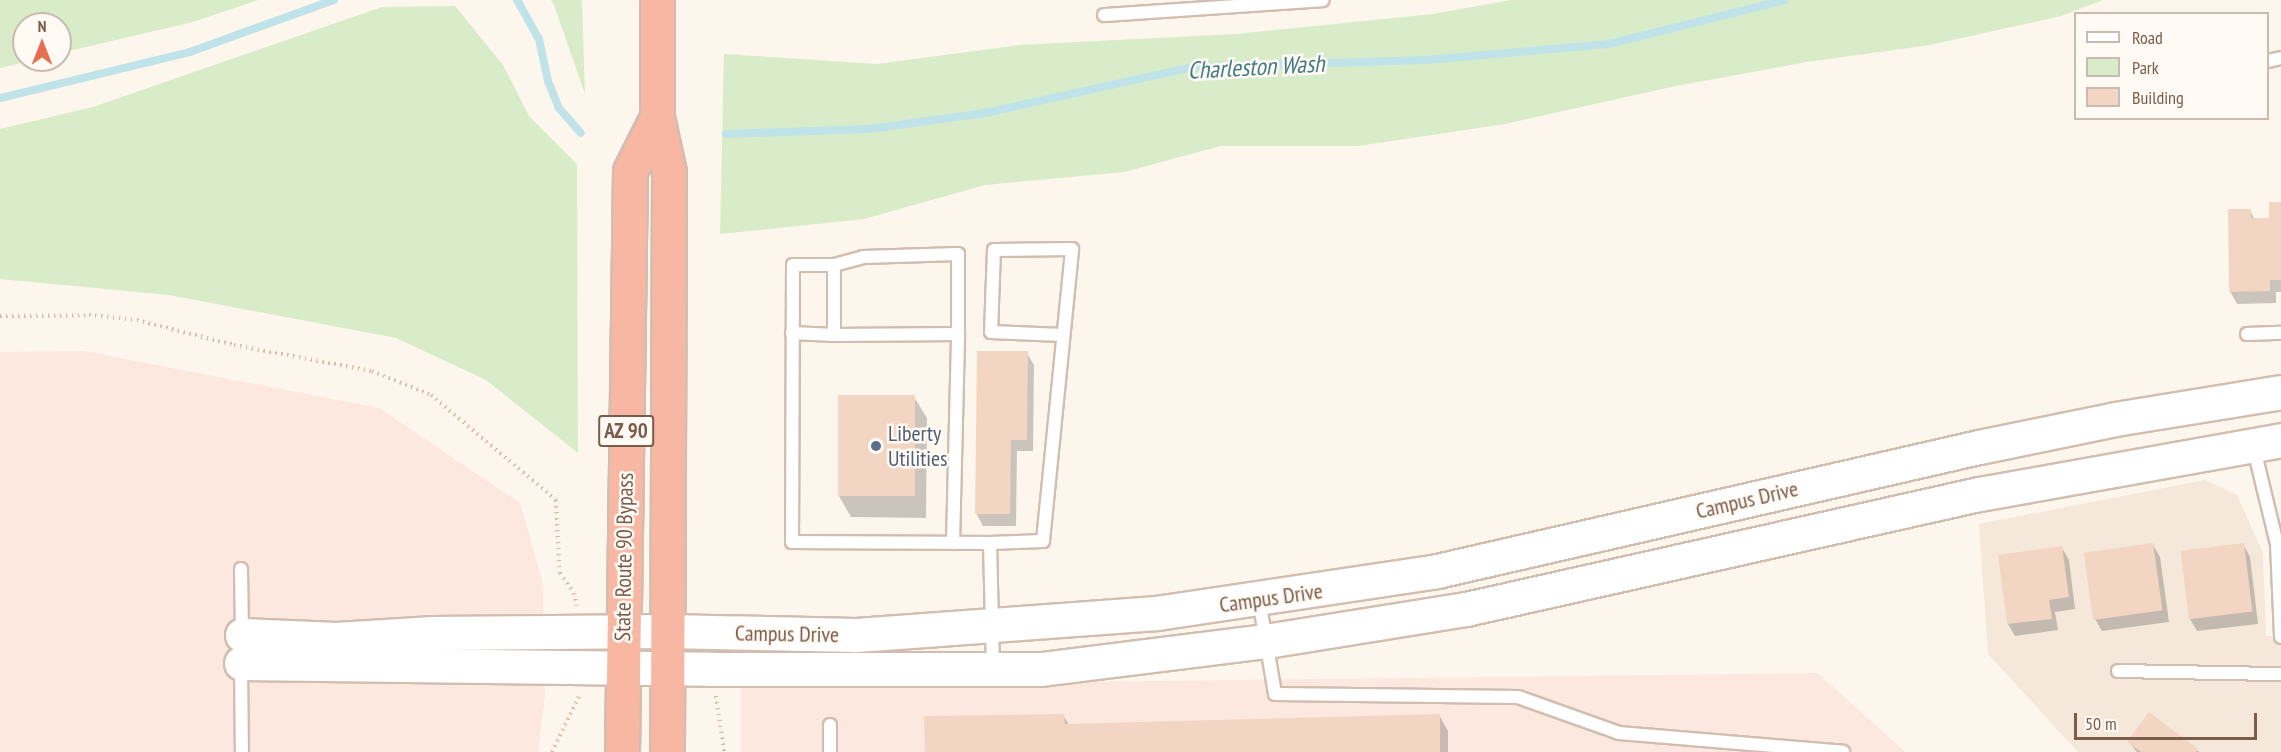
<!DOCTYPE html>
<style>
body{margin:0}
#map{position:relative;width:2281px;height:752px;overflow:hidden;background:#fdf6ec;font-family:"PT Sans Narrow",sans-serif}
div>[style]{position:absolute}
.residential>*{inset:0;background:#f5e8da}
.commercial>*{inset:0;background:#fde8e0}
.green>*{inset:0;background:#d8ecc9}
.shadow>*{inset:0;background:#0003}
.stream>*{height:8px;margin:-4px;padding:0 4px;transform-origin:4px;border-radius:4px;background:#bfe3e8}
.building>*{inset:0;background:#f3d5c3;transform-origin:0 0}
.path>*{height:4px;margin-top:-2px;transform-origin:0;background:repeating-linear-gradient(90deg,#d9b8a5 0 1.5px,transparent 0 6px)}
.roads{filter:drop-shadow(2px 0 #d1beb0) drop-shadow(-2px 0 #d1beb0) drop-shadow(0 2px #d1beb0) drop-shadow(0 -2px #d1beb0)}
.lane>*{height:12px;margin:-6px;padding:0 6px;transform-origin:6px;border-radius:6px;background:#fff}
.secondary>*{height:33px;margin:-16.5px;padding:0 16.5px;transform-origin:16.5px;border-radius:16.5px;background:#fff}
.highway>*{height:33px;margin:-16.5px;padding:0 16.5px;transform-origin:16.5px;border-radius:16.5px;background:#f7b7a3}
.dots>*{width:16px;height:16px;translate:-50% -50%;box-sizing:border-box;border:3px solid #fffaf3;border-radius:50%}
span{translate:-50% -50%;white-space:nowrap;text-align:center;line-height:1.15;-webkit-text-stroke:5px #fffaf3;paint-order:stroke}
.shield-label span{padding:2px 4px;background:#fffaf3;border:2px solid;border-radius:4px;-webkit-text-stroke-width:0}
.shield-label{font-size:21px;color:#7a5c4d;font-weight:700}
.service-label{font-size:22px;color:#4e5e75}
.left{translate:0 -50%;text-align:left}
.street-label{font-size:22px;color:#7a5c4d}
.water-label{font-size:24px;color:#437c86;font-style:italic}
.legend{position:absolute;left:2074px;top:12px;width:195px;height:108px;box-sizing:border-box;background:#fffaf3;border:2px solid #cabbb1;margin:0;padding:8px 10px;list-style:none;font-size:18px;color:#7a5c4d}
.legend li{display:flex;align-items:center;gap:12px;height:30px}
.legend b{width:30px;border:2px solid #cabbb1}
.north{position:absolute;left:12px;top:12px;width:60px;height:60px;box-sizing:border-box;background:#fffaf3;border:2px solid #cabbb1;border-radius:50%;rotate:0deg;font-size:16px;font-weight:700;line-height:24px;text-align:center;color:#7a5c4d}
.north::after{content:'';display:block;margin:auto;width:21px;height:27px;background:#e76f51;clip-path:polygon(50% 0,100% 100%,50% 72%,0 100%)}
.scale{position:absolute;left:2074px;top:713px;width:183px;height:27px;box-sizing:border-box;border:3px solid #7a5c4d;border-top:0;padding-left:8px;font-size:18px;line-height:21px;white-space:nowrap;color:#7a5c4d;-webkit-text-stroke:4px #fffaf3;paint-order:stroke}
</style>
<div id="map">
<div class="residential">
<div style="clip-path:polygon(2205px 480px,2237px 495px,2263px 553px,2266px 636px,2281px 636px,2281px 752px,2078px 752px,1988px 654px,1979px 524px)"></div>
</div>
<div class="commercial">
<div style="clip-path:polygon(84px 351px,379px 408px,520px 503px,543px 584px,545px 696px,538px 752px,0 752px,0 352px)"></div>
<div style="clip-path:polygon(1818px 673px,1905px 752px,741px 752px,741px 686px)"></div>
</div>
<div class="green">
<div style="clip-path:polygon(0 0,258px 0,193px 22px,60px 53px,60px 24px,24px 24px,24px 60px,33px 60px,0 68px)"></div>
<div style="clip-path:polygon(551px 0,582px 0,585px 94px,554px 5px)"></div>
<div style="clip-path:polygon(1511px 0,2103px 0,2061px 16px,1930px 45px,1807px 62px,1676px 86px,1505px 124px,1358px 146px,1221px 146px,1124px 172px,985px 185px,864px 219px,720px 234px,724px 54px,877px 64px,1019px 45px,1236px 34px,1433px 14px)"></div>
<div style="clip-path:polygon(455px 6px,503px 65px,529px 116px,577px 164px,578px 453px,486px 380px,396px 338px,169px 295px,0 279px,0 129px,93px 107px,382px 7px)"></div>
</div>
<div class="shadow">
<div style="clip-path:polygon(2281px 204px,2281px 292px,2276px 292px,2276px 303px,2237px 304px,2230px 291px,2250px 210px,2255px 220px,2270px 220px)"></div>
<div style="clip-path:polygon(1027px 353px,1034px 365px,1033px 451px,1017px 451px,1016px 526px,983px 526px,976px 513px)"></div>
<div style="clip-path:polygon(914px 397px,927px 418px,926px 518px,851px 517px,839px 496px)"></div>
<div style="clip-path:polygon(2243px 544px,2250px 557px,2258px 624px,2197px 631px,2190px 619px,2182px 552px)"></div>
<div style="clip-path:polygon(2153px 545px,2160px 557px,2169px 622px,2102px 631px,2095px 619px,2086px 554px)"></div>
<div style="clip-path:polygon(2062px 548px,2069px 560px,2075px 609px,2055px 612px,2058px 630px,2015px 636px,2008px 624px)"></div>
<div style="clip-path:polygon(1063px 715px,1069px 725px,1439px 715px,1448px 731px,1448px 752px,926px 752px)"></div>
<div style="clip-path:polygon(2129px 742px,2197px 750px,2199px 752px,2137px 752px)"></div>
</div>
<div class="stream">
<div style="left:517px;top:0;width:45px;rotate:60.6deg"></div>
<div style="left:539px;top:39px;width:43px;rotate:77.9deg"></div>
<div style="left:548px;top:81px;width:29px;rotate:68deg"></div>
<div style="left:559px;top:108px;width:33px;rotate:49deg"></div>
<div style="left:0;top:98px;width:195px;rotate:-13.6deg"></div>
<div style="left:190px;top:52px;width:153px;rotate:-19.9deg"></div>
<div style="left:726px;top:134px;width:144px;rotate:-2deg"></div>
<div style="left:870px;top:129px;width:116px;rotate:-7.9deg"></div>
<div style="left:985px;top:113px;width:212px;rotate:-12.5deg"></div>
<div style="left:1192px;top:67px;width:235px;rotate:-1.7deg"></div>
<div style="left:1427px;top:60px;width:183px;rotate:-5deg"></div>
<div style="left:1609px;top:44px;width:181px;rotate:-14deg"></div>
</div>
<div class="building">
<div style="clip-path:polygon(2269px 202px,2281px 202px,2281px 280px,2270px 280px,2270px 291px,2229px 292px,2228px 209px,2251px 209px,2251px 218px,2269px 218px)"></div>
<div style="clip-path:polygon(977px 351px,1028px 351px,1027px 440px,1011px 440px,1010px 514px,975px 514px)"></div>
<div style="left:838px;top:395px;width:77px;height:101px"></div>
<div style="left:2153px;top:543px;width:68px;height:70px;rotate:82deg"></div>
<div style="left:2244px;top:543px;width:69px;height:64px;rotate:83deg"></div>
<div style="clip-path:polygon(2062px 546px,2069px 597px,2049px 600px,2052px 619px,2007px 624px,1998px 555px)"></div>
<div style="clip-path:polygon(2149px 712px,2198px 749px,2196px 752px,2141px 752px,2127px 742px)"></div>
<div style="clip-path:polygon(1064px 714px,1065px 724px,1440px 714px,1440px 752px,925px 752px,924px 716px)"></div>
</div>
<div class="path">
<div style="left:0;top:316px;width:89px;rotate:-0.6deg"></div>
<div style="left:89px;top:315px;width:48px;rotate:5.9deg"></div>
<div style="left:137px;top:320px;width:100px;rotate:14.5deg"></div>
<div style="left:234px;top:345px;width:140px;rotate:10.7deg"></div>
<div style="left:372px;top:371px;width:64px;rotate:22.1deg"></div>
<div style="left:431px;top:395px;width:163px;rotate:40deg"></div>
<div style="left:556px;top:500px;width:73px;rotate:86.9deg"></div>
<div style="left:560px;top:573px;width:24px;rotate:55deg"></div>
<div style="left:574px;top:593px;width:13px;rotate:77deg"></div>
<div style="left:716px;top:696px;width:57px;rotate:81.9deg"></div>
<div style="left:552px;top:752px;width:62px;rotate:-64.3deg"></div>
</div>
<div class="roads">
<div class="lane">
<div style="left:1104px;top:15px;width:219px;rotate:-3.9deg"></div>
<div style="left:2268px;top:61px;width:13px;rotate:-13deg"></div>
<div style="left:834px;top:265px;width:30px;rotate:-15deg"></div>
<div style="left:863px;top:257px;width:95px;rotate:-1.8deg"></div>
<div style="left:958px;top:254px;width:80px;rotate:90deg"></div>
<div style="left:958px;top:334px;width:124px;rotate:179.5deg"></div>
<div style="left:834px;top:335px;width:70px;rotate:-90deg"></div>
<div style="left:834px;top:265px;width:41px;rotate:180deg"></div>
<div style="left:793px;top:265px;width:277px;rotate:90.2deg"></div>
<div style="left:792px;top:542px;width:198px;rotate:0.3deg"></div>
<div style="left:990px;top:543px;width:125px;rotate:88.6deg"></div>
<div style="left:792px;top:333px;width:42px;rotate:2.7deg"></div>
<div style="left:2247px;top:334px;width:34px;rotate:-2deg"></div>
<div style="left:2253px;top:445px;width:102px;rotate:76.4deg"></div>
<div style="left:2277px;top:544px;width:93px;rotate:87.5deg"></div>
<div style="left:953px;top:543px;width:209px;rotate:-88.6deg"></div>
<div style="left:990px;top:543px;width:53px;rotate:-2.2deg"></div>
<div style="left:1043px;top:541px;width:293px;rotate:-84.3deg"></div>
<div style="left:1072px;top:249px;width:78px;rotate:179.3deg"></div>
<div style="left:994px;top:250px;width:82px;rotate:92.1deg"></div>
<div style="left:991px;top:332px;width:71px;rotate:2.4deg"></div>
<div style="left:241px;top:569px;width:65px;rotate:89.1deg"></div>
<div style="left:1259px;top:600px;width:95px;rotate:80.3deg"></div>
<div style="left:1275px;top:694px;width:243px;rotate:0.7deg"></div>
<div style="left:1518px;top:697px;width:107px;rotate:19.6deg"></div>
<div style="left:1619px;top:733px;width:225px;rotate:4.8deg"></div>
<div style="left:241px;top:663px;width:89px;rotate:89.4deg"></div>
<div style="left:2118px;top:671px;width:163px;rotate:1.1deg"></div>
<div style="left:830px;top:752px;width:27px;rotate:-90deg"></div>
</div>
<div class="secondary">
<div style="left:242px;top:635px;width:94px;rotate:2.4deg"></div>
<div style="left:336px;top:639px;width:97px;rotate:-3.5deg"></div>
<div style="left:433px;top:633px;width:235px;rotate:-0.5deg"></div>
<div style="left:668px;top:631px;width:188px;rotate:1.2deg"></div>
<div style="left:856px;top:635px;width:302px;rotate:-4.2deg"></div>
<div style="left:1157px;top:613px;width:283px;rotate:-8.5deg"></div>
<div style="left:1437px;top:571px;width:556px;rotate:-12.89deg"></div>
<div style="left:1979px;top:447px;width:139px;rotate:-11.6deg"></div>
<div style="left:2115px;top:419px;width:168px;rotate:-9.2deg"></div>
<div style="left:241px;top:663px;width:470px;rotate:0.7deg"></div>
<div style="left:711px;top:669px;width:330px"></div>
<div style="left:1041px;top:669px;width:227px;rotate:-7.1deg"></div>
<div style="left:1266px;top:641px;width:203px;rotate:-9.1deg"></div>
<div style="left:1466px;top:609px;width:526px;rotate:-12.64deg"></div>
<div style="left:1979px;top:494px;width:307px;rotate:-10.1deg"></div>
</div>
<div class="highway">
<div style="left:657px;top:0;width:117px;rotate:90deg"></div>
<div style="left:657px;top:117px;width:56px;rotate:77.7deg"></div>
<div style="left:669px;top:172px;width:580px;rotate:90.2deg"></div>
<div style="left:622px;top:752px;width:581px;rotate:-89.21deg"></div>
<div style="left:630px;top:171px;width:60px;rotate:-63.4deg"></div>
</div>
</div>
<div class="dots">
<div style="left:876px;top:446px;background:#5c6f8a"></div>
</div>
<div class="shield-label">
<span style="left:626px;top:431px">AZ 90</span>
</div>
<div class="service-label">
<span class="left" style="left:888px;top:446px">Liberty<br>Utilities</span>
</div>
<div class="street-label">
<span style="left:1747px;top:500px;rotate:-13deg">Campus Drive</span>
<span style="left:624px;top:557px;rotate:-89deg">State Route 90 Bypass</span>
<span style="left:1271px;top:598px;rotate:-8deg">Campus Drive</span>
<span style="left:787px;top:634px;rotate:1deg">Campus Drive</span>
</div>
<div class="water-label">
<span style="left:1256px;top:67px;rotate:-3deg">Charleston Wash</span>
</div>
<ul class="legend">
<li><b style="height:8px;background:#fff"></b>Road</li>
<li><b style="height:16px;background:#d8ecc9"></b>Park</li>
<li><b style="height:16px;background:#f3d5c3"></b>Building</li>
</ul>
<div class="north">N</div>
<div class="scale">50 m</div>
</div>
